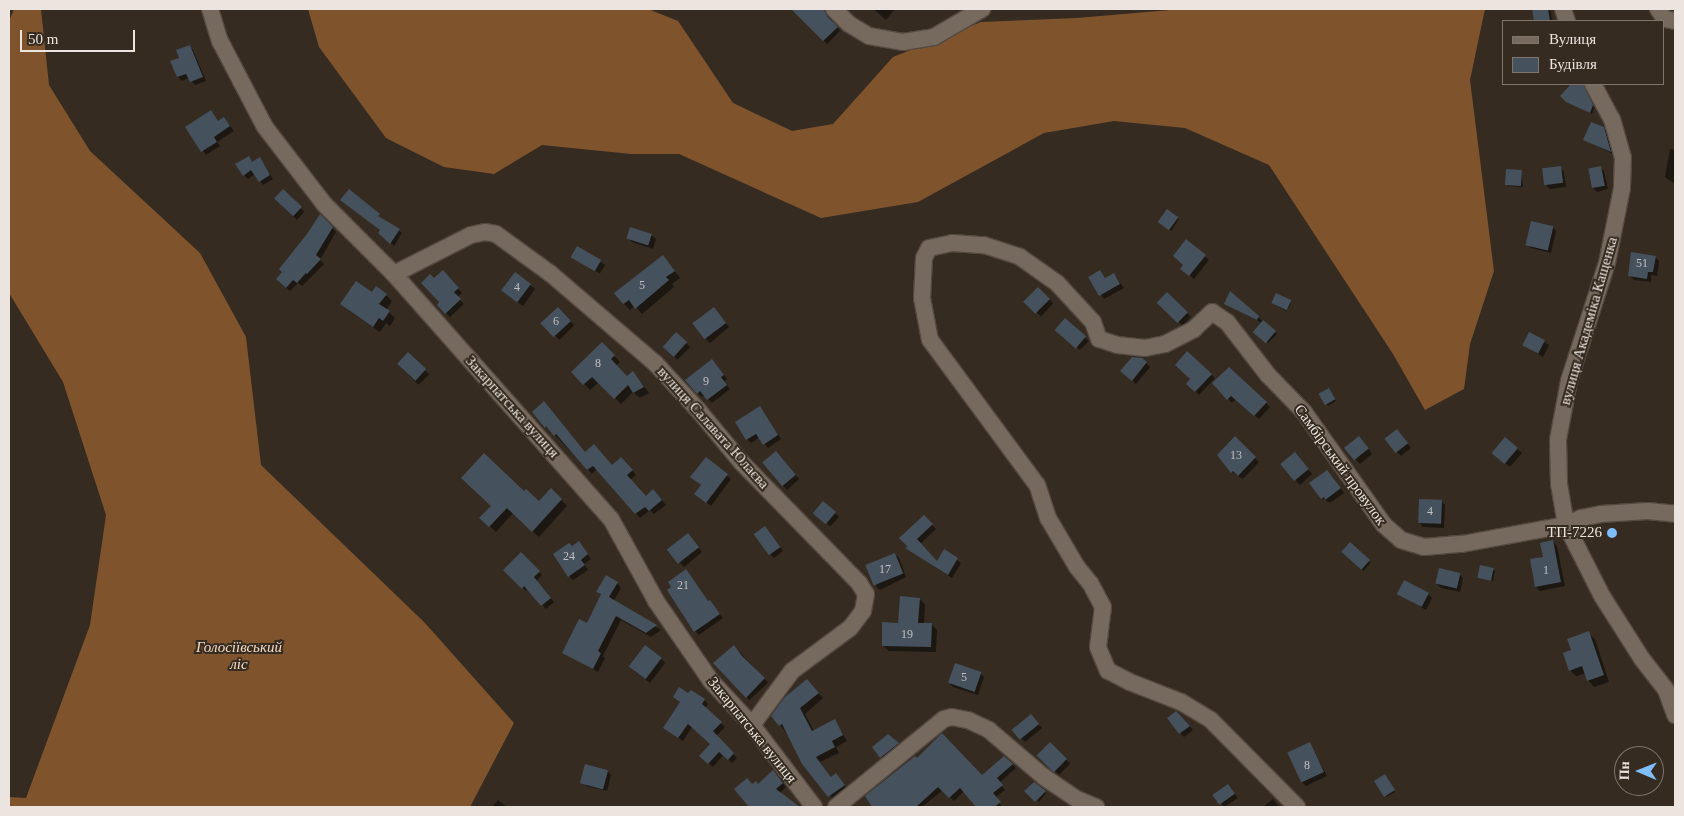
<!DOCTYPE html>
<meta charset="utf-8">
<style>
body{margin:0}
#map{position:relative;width:1684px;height:816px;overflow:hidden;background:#362b21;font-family:"Times New Roman",serif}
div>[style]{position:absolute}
.forest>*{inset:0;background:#7f542c}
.shadow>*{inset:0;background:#0007;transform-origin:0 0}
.building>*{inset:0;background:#45515d;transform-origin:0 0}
.roads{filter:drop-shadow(1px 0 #544941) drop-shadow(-1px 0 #544941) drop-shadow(0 1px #544941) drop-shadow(0 -1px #544941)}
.minor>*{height:16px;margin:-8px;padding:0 8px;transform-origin:8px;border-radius:8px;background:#76695d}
.dots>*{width:14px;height:14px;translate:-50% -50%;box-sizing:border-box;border:2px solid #362b21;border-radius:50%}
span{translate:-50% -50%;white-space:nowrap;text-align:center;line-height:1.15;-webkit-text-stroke:4px #362b21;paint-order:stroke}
.number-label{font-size:12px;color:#c2bfbe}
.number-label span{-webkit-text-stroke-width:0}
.street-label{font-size:15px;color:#ece4de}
.poi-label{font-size:15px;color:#ece4de}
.right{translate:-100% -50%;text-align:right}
.park-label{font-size:15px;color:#f6dac3;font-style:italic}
.frame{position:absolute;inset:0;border:10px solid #ece4de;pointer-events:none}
.legend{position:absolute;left:1502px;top:20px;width:162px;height:65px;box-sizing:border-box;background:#362b21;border:1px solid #7f756d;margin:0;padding:6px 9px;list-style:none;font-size:15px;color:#ece4de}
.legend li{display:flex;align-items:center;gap:10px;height:25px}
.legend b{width:25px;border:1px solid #7f756d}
.north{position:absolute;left:1614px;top:746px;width:50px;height:50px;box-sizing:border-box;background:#362b21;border:1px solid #7f756d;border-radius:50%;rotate:271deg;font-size:14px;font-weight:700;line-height:20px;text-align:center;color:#ece4de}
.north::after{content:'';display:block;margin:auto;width:18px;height:22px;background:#7ebef9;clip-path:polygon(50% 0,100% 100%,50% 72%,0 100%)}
.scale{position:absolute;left:20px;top:30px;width:115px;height:22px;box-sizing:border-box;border:2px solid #ece4de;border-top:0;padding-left:6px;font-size:15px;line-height:18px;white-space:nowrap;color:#ece4de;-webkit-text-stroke:4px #362b21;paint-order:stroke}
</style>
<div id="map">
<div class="forest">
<div style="clip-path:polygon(14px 9px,41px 9px,49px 85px,90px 151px,200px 253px,246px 337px,261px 465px,425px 623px,514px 723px,470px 807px,9px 807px,9px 797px,26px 798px,90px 625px,106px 515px,63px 382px,9px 293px,9px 21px)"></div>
<div style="clip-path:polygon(308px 9px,648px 9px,678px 21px,733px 103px,792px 131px,833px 124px,893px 57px,981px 22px,1077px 18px,1182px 9px,1485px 9px,1470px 80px,1494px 271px,1470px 344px,1464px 389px,1425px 410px,1393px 354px,1269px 165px,1185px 128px,1114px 121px,1044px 133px,918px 202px,821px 218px,679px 154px,631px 154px,542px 145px,494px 174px,444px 167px,386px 138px,319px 47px)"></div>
</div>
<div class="shadow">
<div style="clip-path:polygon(793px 9px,812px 9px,817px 14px,825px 12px,840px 31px,827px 44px)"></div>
<div style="clip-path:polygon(873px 9px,895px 9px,886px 20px)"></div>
<div style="clip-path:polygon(1548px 9px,1551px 12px,1552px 21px,1535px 21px,1533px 10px)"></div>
<div style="clip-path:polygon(189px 46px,193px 50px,206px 81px,195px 85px,189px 78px,182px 81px,178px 77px,172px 62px,180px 58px)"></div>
<div style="clip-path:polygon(1572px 84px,1581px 84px,1594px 108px,1592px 114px,1569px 103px,1561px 96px)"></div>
<div style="clip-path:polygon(224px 118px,234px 131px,217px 142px,220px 146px,206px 155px,187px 127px,220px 127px)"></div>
<div style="clip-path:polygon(1603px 128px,1607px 132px,1613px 154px,1585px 140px)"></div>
<div style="clip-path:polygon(1670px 149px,1675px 150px,1675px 184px,1665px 177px)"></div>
<div style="clip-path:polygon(248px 157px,253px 163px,260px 159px,273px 179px,263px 185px,255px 174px,248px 179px,244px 175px)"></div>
<div style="clip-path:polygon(1600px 167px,1604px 171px,1608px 189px,1597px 192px,1593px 188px)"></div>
<div style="clip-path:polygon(1560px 168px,1564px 172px,1566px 187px,1550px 189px,1546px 185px)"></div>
<div style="clip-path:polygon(1521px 171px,1523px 187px,1508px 186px,1507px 185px)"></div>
<div style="left:283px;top:191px;width:30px;height:11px;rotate:44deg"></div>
<div style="clip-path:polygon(350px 191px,382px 219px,402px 233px,394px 246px,380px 233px,382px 231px)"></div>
<div style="clip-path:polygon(320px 216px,336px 232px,320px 260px,324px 264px,302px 286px,298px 283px,290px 291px,277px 279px)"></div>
<div style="clip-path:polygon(1177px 218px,1179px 219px,1171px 231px,1161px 224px)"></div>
<div style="clip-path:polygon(1552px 227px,1556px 231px,1551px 253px,1531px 248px,1527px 244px)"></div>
<div style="clip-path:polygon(651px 235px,656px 239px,653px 249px,632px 242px,628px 238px)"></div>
<div style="clip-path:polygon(1187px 241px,1209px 260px,1194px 279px,1186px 272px)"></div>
<div style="left:578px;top:248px;width:32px;height:10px;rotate:32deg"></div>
<div style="clip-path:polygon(1655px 257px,1659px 261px,1657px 276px,1651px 275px,1651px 282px,1634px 280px,1630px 276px)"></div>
<div style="clip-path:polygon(669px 263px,680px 278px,672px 284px,674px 287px,642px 314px,635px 306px,630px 310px,624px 304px)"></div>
<div style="clip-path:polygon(443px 272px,462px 293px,457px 297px,464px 304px,450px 317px,438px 305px,441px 302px,434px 280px)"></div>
<div style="clip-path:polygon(1100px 272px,1106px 279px,1114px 275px,1124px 288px,1104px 299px,1090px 278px)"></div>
<div style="clip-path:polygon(515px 274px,535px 289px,523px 306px,508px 295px)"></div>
<div style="left:1038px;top:289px;width:21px;height:18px;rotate:43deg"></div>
<div style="clip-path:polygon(372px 294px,386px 295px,392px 301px,386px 310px,395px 318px,390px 326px,386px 323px,380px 332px,348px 310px)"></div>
<div style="left:1167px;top:294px;width:33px;height:12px;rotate:44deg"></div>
<div style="left:1277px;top:294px;width:17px;height:10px;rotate:31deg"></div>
<div style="clip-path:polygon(1225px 303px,1258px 317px,1277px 334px,1268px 343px,1255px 332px,1262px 323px)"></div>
<div style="left:558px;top:309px;width:23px;height:21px;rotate:45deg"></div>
<div style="clip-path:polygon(717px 313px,729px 327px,710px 343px,706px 339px)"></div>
<div style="clip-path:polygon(1065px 320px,1089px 341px,1080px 350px,1061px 334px)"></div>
<div style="left:676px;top:333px;width:20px;height:18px;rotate:45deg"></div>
<div style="clip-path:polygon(1529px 333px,1549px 345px,1543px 357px,1524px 345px)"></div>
<div style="clip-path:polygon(602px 344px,620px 362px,616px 366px,627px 378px,633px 372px,649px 393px,640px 398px,633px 392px,621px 404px,599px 382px,590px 390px,573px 372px)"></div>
<div style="left:408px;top:353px;width:30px;height:15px;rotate:45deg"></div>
<div style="clip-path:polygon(1187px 353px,1215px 378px,1199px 395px,1187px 384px,1192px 379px)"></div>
<div style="clip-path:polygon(1146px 363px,1150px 367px,1136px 384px,1126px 375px)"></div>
<div style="clip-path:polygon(716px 365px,727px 379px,724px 382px,730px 389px,712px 403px,704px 395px,702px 397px,698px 393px)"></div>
<div style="clip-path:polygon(1213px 383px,1266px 403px,1270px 407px,1259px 419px,1236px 399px,1232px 403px)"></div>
<div style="clip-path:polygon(1330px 392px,1336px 401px,1328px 406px,1321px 395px)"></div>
<div style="clip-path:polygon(760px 408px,781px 439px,768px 448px,760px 437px,751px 443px,747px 439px)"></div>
<div style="clip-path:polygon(533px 412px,585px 454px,612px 466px,621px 458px,636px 475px,630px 480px,646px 497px,657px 495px,666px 505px,654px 514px,650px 510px,640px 518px,597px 469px,592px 474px)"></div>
<div style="clip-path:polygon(1401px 435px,1411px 448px,1401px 456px,1397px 452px)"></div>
<div style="clip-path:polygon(1235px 438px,1259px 462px,1243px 479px,1232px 472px)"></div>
<div style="clip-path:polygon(1505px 439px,1522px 453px,1510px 467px,1498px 457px)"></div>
<div style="clip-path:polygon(1363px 441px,1372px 454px,1360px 464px,1356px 460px)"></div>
<div style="clip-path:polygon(780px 456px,799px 479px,787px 490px,783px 486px)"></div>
<div style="clip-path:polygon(1299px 458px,1312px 474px,1300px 485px,1296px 481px)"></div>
<div style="clip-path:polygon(706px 459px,731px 479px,711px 506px,700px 497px,702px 486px,696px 481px)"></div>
<div style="clip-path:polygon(1331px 475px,1344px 493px,1330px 503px,1322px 498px)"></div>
<div style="clip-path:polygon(551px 490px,567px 506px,539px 537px,513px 513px,496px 532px,481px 518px,524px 493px,539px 503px)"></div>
<div style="clip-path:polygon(1441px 501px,1445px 505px,1444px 528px,1423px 527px,1419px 522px)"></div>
<div style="left:823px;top:503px;width:21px;height:13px;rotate:41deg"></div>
<div style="clip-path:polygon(924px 517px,936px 529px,920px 544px,937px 562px,944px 551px,961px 563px,952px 578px,907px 548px)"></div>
<div style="clip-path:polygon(769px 532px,783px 551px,774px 558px,770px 554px)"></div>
<div style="clip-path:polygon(692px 539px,702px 552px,684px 567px,669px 550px)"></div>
<div style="clip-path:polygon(1553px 542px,1557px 546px,1565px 586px,1540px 591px,1536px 587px,1544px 558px)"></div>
<div style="left:1350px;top:544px;width:28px;height:11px;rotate:42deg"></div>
<div style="clip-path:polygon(582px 547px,591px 559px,584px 564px,588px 570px,573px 580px,569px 576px)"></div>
<div style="clip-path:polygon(521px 554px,542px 575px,536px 581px,554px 602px,546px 609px,528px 589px,526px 591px,505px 570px)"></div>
<div style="clip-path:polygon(895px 554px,899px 558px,906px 577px,880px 590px,876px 586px)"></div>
<div style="clip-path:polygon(1493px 570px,1495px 571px,1493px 581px,1479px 577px)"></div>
<div style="clip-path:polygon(1459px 574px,1463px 578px,1460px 592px,1441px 588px,1437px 584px)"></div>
<div style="clip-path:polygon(617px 583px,621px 588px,613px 602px,661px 630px,651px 637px,621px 620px,603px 656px,605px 658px,598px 672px,564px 653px,588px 624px,602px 596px,598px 592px)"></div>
<div style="clip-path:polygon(1398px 594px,1428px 594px,1432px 598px,1426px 610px)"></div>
<div style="clip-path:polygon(920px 599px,925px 605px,924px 624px,931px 624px,937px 630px,936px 652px,889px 651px,883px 646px)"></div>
<div style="clip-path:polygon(710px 601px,723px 618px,699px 635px,695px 631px)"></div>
<div style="clip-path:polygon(1588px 633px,1595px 639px,1609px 682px,1594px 687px,1588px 680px,1586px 673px,1576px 676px,1570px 670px,1573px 651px)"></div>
<div style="left:734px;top:646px;width:50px;height:26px;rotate:47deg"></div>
<div style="clip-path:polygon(661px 659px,665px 663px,650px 683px,634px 671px)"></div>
<div style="clip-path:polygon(980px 673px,984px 677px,978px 695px,953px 687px,949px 683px)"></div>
<div style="clip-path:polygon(812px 686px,823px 698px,805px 714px,814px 731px,835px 721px,847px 741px,836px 747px,839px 753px,820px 762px,832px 778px,841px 780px,849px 791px,834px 801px,785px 731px,772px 716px)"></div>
<div style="clip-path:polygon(689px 695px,704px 700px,708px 704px,705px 708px,725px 727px,716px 736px,737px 758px,732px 763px,723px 755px,713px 767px,701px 756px,711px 744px,692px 727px,683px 741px,668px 731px)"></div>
<div style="clip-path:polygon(1176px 712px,1193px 730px,1184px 737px,1180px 733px)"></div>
<div style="clip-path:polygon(1035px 720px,1042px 728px,1025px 742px,1014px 731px)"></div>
<div style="clip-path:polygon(888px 736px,902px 748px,885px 761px,873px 747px)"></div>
<div style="left:1050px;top:744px;width:28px;height:16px;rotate:44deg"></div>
<div style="clip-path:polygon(1310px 744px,1327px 776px,1306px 786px,1302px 782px)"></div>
<div style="clip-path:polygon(1004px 757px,1016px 768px,999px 783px,1005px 790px,996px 797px,1002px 807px,978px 807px,964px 791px,954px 801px,943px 790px,922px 807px,874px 807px,867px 796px,982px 777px)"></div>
<div style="clip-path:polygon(607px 771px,611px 775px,607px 791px,586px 786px,582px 782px)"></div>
<div style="clip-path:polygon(777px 775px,786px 787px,780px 793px,798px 807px,750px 807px,735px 789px,758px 785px)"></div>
<div style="clip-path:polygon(1387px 777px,1395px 792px,1386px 797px,1376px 781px)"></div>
<div style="left:1034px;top:783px;width:16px;height:11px;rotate:40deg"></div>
<div style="clip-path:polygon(1228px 786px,1238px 798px,1224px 807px,1215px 795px)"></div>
<div style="clip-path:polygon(1273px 799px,1279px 807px,1263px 807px)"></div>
<div style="clip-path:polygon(498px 800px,507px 807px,492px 807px)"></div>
</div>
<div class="building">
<div style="clip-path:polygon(791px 9px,824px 9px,827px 16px,838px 27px,823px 41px)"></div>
<div style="clip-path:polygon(1532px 9px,1548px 9px,1550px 21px,1534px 21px)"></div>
<div style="clip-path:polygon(190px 45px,203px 77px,190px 82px,186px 74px,177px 77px,170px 61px,179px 58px,176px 50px)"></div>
<div style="clip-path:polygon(1571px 84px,1583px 84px,1593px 105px,1590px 113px,1566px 102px,1560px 96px)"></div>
<div style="clip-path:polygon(211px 110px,218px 121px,224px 117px,230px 126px,214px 137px,217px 142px,201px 152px,185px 127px)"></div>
<div style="clip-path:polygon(1591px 122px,1604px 127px,1611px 152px,1583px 140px)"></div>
<div style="clip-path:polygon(249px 156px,252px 162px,260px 157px,270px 175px,259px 182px,251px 170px,243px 176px,235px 164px)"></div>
<div style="left:1561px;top:166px;width:17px;height:19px;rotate:83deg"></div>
<div style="left:1601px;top:166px;width:20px;height:13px;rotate:79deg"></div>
<div style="left:1506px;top:169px;width:16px;height:16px;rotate:4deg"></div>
<div style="left:283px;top:189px;width:26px;height:13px;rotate:43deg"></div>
<div style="clip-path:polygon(349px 189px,380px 214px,378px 216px,400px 229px,390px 244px,378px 233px,380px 230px,340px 200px)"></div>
<div style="left:1167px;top:209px;width:14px;height:16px;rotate:36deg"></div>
<div style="clip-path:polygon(320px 214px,333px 227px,316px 255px,321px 259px,307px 274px,306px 273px,297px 283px,293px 280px,286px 288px,276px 279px,282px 272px,279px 269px,307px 234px)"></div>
<div style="left:1531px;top:221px;width:23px;height:25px;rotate:13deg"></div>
<div style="left:630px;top:227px;width:23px;height:12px;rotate:18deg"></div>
<div style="clip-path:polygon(1186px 239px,1206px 255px,1189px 276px,1180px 269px,1183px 265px,1173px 256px)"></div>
<div style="left:577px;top:246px;width:28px;height:13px;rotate:30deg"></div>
<div style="clip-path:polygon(1631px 252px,1656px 256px,1653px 272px,1648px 272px,1647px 279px,1628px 276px)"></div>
<div style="clip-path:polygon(663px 255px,675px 271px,666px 277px,669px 280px,635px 309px,629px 300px,623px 304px,614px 293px)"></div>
<div style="clip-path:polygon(443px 270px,459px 288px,454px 292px,461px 299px,445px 314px,437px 305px,439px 302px,421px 283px,430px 274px,434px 278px)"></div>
<div style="clip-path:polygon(1100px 270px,1105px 278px,1114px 273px,1120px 284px,1099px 296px,1088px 277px)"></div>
<div style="left:515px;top:272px;width:20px;height:23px;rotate:37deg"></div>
<div style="clip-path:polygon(356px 281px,372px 292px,376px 286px,387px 294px,379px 304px,390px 311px,383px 321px,379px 318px,373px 327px,340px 304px)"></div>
<div style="left:1038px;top:287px;width:17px;height:21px;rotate:45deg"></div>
<div style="clip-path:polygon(1230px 291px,1259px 316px,1257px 320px,1224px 304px)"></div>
<div style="left:1167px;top:292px;width:29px;height:15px;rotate:44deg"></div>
<div style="left:1276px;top:293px;width:17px;height:11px;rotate:25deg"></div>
<div style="left:558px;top:307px;width:19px;height:24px;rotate:47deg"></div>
<div style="left:714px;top:307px;width:20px;height:27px;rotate:53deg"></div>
<div style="left:1065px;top:318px;width:28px;height:16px;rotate:41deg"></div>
<div style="left:1263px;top:320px;width:17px;height:16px;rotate:40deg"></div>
<div style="left:676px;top:332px;width:15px;height:20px;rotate:42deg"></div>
<div style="left:1529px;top:332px;width:18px;height:15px;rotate:27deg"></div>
<div style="clip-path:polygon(602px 342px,615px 355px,611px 359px,627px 376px,633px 371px,644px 387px,633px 393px,628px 385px,614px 399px,592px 377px,583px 385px,571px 372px)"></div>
<div style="clip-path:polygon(1187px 351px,1212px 374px,1195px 392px,1186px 384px,1190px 379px,1175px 365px)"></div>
<div style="left:408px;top:352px;width:25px;height:16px;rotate:43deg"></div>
<div style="clip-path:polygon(1132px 357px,1142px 358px,1147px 362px,1132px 381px,1120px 371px)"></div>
<div style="clip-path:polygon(712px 359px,724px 375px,721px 377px,727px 385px,707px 400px,700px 391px,697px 394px,685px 380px)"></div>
<div style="clip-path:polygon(1229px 367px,1267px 402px,1254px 416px,1231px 396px,1227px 400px,1212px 383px)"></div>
<div style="left:1329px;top:388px;width:13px;height:12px;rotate:61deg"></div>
<div style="clip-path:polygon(544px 401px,585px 452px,594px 444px,612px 465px,621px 457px,633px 470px,627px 475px,646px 496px,653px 489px,662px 500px,649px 511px,645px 507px,635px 514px,593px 466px,587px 470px,556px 434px,554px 436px,546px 426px,545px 428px,532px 412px)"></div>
<div style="clip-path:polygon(760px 406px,778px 435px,763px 445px,756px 434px,746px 440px,735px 422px)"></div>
<div style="left:1397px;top:429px;width:18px;height:16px;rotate:52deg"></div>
<div style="clip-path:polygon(1235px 436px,1256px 457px,1238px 476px,1233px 471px,1231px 473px,1217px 455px)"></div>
<div style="left:1359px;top:436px;width:16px;height:19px;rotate:52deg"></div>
<div style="left:1505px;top:437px;width:17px;height:21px;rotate:40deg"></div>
<div style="left:776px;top:451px;width:31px;height:18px;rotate:50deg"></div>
<div style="left:1295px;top:452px;width:22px;height:19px;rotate:51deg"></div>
<div style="clip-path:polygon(484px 453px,524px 491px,526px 489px,539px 501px,551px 488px,562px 499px,532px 532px,507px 508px,489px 527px,479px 518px,491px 506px,461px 478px)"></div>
<div style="clip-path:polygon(706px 457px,728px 474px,706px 503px,694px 494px,701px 485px,690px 477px)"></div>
<div style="clip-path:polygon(1327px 470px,1341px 488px,1325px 500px,1324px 497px,1321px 499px,1309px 483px)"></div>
<div style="left:1419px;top:499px;width:23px;height:24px;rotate:2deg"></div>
<div style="left:823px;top:501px;width:17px;height:16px;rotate:40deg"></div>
<div style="clip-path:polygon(924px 515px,933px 524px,917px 539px,937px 561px,944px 549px,958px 558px,948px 575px,905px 548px,908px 547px,899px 538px)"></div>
<div style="left:765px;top:526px;width:26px;height:14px;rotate:54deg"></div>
<div style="left:688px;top:533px;width:18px;height:27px;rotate:52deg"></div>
<div style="clip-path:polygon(1553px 540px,1561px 582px,1535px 587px,1530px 559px,1543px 557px,1540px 543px)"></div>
<div style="clip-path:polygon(579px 541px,588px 554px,581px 560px,585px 565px,568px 577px,553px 554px,569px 543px,572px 546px)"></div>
<div style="left:1350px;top:542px;width:27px;height:13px;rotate:42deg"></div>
<div style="clip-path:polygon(521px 552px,540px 571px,534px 577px,551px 598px,541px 606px,524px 586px,522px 589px,503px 570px)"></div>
<div style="left:895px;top:553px;width:22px;height:32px;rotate:68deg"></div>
<div style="left:1480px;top:565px;width:14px;height:13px;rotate:12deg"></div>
<div style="left:1439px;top:568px;width:22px;height:16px;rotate:13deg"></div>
<div style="clip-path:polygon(686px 569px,708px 601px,710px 600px,720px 614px,694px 632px,667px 590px,671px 587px,668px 582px)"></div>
<div style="clip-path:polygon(606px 575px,618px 582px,609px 597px,657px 625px,646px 633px,616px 616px,598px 651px,601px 653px,593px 669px,562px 653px,579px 619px,587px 623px,601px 594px,596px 592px)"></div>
<div style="left:1404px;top:580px;width:28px;height:16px;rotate:27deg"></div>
<div style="clip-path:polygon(900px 596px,920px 598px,918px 623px,932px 623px,931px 647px,882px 646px,882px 622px,898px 623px)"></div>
<div style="clip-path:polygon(1589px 631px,1604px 675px,1587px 681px,1582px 666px,1569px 671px,1563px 653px,1571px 650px,1567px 639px)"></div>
<div style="left:645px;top:645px;width:21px;height:27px;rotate:37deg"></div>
<div style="clip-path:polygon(734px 645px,742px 656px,765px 678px,746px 698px,713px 663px)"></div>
<div style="left:955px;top:663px;width:28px;height:21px;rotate:19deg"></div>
<div style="clip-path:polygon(807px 679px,819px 693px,800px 708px,812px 731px,835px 719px,843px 735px,832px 741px,835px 747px,816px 757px,831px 777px,836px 773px,845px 785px,828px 797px,802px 764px,782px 724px,779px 726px,771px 716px,785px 697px)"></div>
<div style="clip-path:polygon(679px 687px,688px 693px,691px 690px,705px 699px,702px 704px,722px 722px,713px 731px,734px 753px,728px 760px,719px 752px,708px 764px,699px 756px,710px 744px,688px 724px,678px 738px,663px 728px,680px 702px,673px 697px)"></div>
<div style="clip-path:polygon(1176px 711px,1190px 726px,1179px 734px,1167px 718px)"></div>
<div style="left:1031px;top:714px;width:13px;height:25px;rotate:51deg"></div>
<div style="clip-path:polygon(942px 733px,982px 775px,1004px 756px,1013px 764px,997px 778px,1003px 785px,993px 793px,1001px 802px,994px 807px,976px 807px,960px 788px,949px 798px,938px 787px,916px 807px,872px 807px,865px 796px,915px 756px,917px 758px)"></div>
<div style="clip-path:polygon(888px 734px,899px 743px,880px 758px,872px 747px)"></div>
<div style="left:1050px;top:742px;width:24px;height:19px;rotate:45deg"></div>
<div style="left:1310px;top:742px;width:33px;height:25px;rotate:65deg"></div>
<div style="left:585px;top:764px;width:24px;height:20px;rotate:15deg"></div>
<div style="clip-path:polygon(773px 770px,783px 783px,776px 789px,800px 807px,749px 807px,734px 789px,747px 778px,752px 784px,756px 781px,758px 784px)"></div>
<div style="left:1385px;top:774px;width:19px;height:13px;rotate:58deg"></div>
<div style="clip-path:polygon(1034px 782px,1046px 791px,1035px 802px,1024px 791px)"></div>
<div style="left:1228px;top:784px;width:12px;height:19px;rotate:55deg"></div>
</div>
<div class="roads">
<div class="minor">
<div style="left:210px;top:9px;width:34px;rotate:73deg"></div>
<div style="left:220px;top:41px;width:97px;rotate:62.4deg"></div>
<div style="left:265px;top:127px;width:97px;rotate:52.5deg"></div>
<div style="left:324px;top:204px;width:99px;rotate:45deg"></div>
<div style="left:394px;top:274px;width:327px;rotate:48.5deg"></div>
<div style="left:611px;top:519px;width:94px;rotate:61.2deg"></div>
<div style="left:656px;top:601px;width:97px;rotate:55.5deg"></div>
<div style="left:711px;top:681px;width:60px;rotate:47deg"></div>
<div style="left:752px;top:725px;width:103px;rotate:52.9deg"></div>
<div style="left:834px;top:9px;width:21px;rotate:45deg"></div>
<div style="left:849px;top:24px;width:23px;rotate:31deg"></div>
<div style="left:869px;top:36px;width:35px;rotate:10deg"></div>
<div style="left:903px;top:42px;width:31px;rotate:-9deg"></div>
<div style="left:934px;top:37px;width:56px;rotate:-30.3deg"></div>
<div style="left:1563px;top:9px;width:13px;rotate:72deg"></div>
<div style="left:1658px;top:9px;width:12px;rotate:55deg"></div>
<div style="left:1665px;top:19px;width:10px;rotate:11deg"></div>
<div style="left:1593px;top:84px;width:40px;rotate:62deg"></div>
<div style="left:1612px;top:119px;width:41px;rotate:74.2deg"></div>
<div style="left:1623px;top:158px;width:30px;rotate:92deg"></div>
<div style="left:1622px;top:188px;width:76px;rotate:101.3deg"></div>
<div style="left:1607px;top:263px;width:124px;rotate:107.9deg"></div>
<div style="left:1569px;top:381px;width:60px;rotate:100.6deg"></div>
<div style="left:1558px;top:440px;width:44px;rotate:88.7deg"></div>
<div style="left:1559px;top:484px;width:42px;rotate:80.3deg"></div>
<div style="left:1566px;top:525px;width:80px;rotate:63.1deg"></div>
<div style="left:1602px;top:596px;width:75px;rotate:57.6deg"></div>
<div style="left:1642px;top:659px;width:39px;rotate:52deg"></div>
<div style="left:1666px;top:690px;width:27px;rotate:70deg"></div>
<div style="left:394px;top:274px;width:86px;rotate:-26.9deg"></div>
<div style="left:471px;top:235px;width:14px;rotate:-12deg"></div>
<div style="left:485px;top:232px;width:11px;rotate:10deg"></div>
<div style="left:496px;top:234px;width:68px;rotate:36deg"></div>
<div style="left:551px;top:274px;width:137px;rotate:40.6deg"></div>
<div style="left:655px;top:363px;width:65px;rotate:47.5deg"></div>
<div style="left:699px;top:411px;width:67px;rotate:50.4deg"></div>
<div style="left:742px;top:463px;width:168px;rotate:45.7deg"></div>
<div style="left:859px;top:583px;width:13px;rotate:58deg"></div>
<div style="left:866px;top:594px;width:17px;rotate:100deg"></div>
<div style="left:863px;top:611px;width:21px;rotate:127deg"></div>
<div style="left:850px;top:628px;width:72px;rotate:143.4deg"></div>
<div style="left:792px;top:671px;width:67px;rotate:126.5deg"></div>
<div style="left:836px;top:807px;width:139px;rotate:-39.2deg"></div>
<div style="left:944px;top:719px;width:8px;rotate:-14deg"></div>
<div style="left:952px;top:717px;width:16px;rotate:11deg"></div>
<div style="left:968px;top:720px;width:23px;rotate:25deg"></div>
<div style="left:989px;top:730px;width:72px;rotate:40.5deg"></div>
<div style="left:1044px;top:777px;width:40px;rotate:34deg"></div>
<div style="left:1077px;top:799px;width:21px;rotate:23deg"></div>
<div style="left:1297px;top:807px;width:122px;rotate:-134.7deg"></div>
<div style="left:1211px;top:720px;width:35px;rotate:-149deg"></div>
<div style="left:1181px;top:702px;width:55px;rotate:-158.6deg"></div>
<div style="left:1130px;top:682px;width:25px;rotate:-153deg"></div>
<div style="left:1108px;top:671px;width:26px;rotate:-113deg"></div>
<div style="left:1098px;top:647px;width:40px;rotate:-82.9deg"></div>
<div style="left:1103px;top:607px;width:27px;rotate:-118deg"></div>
<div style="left:1090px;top:583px;width:21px;rotate:-129deg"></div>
<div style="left:1077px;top:567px;width:57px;rotate:-120.6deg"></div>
<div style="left:1048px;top:518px;width:35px;rotate:-108deg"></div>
<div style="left:1037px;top:485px;width:180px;rotate:-126.4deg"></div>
<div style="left:930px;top:340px;width:43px;rotate:-100.8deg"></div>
<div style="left:922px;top:298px;width:40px;rotate:-87.1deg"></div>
<div style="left:924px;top:258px;width:11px;rotate:-63deg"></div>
<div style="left:929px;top:248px;width:24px;rotate:-12deg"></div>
<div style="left:952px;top:243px;width:32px;rotate:4deg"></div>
<div style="left:984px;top:245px;width:38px;rotate:18deg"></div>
<div style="left:1020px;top:257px;width:45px;rotate:35.1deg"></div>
<div style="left:1057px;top:283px;width:53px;rotate:47.3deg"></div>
<div style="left:1093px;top:322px;width:18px;rotate:71deg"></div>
<div style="left:1099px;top:339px;width:19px;rotate:18deg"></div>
<div style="left:1117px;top:345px;width:28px;rotate:6deg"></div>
<div style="left:1145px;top:348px;width:20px;rotate:-11deg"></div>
<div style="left:1165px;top:344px;width:33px;rotate:-27deg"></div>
<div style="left:1194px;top:329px;width:25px;rotate:-43deg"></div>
<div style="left:1212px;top:312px;width:18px;rotate:34deg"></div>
<div style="left:1227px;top:322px;width:67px;rotate:52.3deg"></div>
<div style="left:1268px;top:375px;width:52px;rotate:45.8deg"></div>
<div style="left:1304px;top:412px;width:138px;rotate:54.7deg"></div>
<div style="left:1384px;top:525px;width:23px;rotate:41deg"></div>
<div style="left:1401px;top:540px;width:24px;rotate:17deg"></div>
<div style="left:1424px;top:547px;width:38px;rotate:-5deg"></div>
<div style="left:1462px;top:544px;width:106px;rotate:-10.4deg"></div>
<div style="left:1566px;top:525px;width:17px;rotate:-25deg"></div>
<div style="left:1581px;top:518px;width:20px;rotate:-11deg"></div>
<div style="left:1601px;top:514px;width:47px;rotate:-3.7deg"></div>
<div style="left:1648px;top:511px;width:27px;rotate:6deg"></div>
</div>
</div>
<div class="dots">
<div style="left:1612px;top:533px;background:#7ebef9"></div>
</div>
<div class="number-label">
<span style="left:1642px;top:264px">51</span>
<span style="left:642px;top:286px">5</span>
<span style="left:517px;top:288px">4</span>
<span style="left:556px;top:322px">6</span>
<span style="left:598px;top:364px">8</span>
<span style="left:706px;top:382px">9</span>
<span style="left:1236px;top:456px">13</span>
<span style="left:1430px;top:512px">4</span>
<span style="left:569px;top:557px">24</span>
<span style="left:885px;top:570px">17</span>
<span style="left:1546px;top:571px">1</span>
<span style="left:683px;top:586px">21</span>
<span style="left:907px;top:635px">19</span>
<span style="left:964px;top:678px">5</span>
<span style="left:1307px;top:766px">8</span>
</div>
<div class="street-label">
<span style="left:1589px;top:321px;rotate:-74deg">вулиця Академіка Кащенка</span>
<span style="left:512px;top:407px;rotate:48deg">Закарпатська вулиця</span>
<span style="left:713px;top:428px;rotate:48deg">вулиця Салавата Юлаєва</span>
<span style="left:1340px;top:465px;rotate:54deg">Самбірський провулок</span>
<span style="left:752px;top:730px;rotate:51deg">Закарпатська вулиця</span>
</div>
<div class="poi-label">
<span class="right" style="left:1602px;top:533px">ТП-7226</span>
</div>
<div class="park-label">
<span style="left:239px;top:656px">Голосіївський<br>ліс</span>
</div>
<div class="frame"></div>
<ul class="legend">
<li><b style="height:6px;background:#76695d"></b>Вулиця</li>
<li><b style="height:14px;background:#45515d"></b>Будівля</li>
</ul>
<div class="north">Пн</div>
<div class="scale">50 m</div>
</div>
